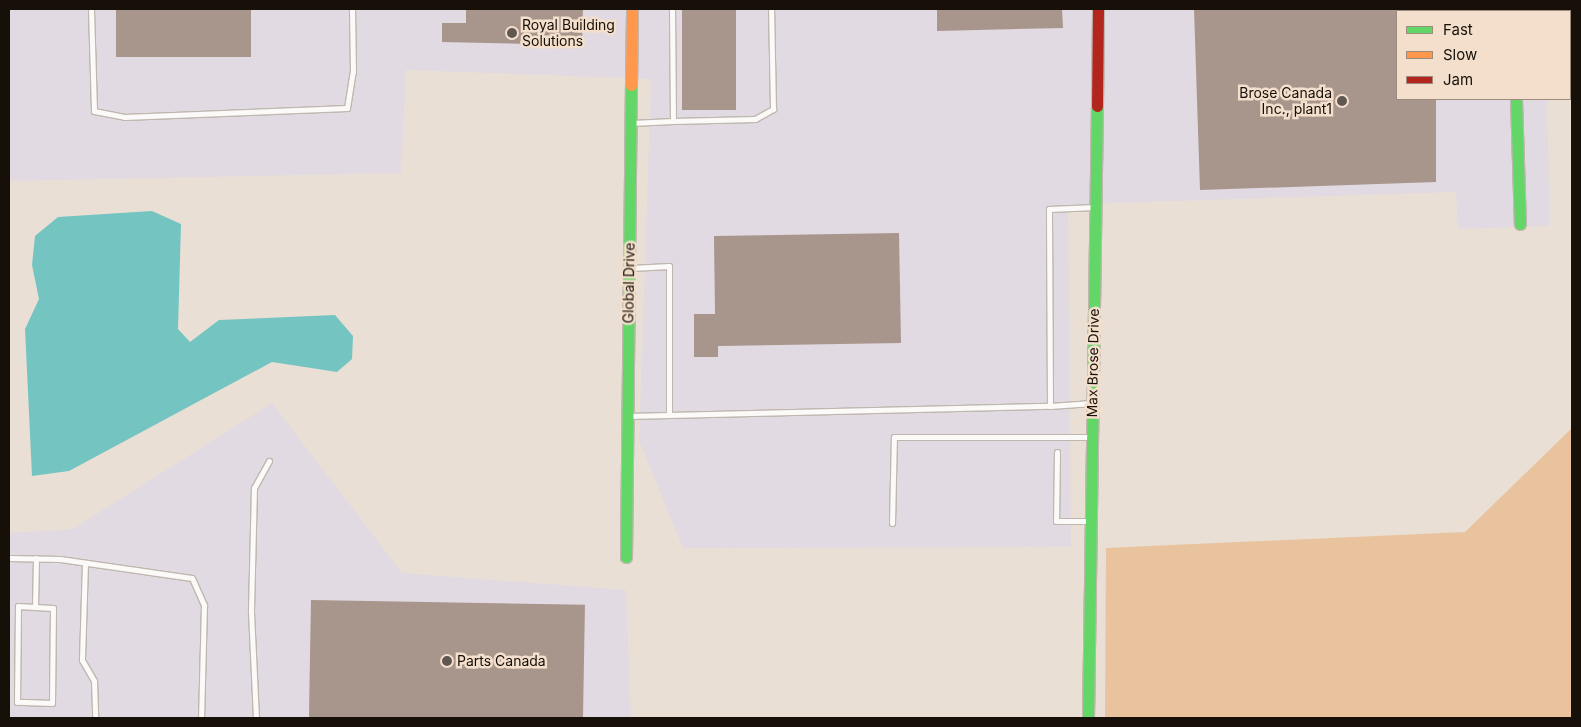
<!DOCTYPE html>
<style>
body{margin:0}
#map{position:relative;width:1581px;height:727px;overflow:hidden;background:#eadfd5;font-family:Inter,sans-serif}
div>[style]{position:absolute}
.industrial>*{inset:0;background:#e1dae2}
.green>*{inset:0;background:#e8c39d}
.water>*{inset:0;background:#74c4c2}
.building>*{inset:0;background:#a8958c;transform-origin:0 0}
.roads{filter:drop-shadow(1px 0 #bfb7ae) drop-shadow(-1px 0 #bfb7ae) drop-shadow(0 1px #bfb7ae) drop-shadow(0 -1px #bfb7ae)}
.lane>*{height:5px;margin:-2.5px;padding:0 2.5px;transform-origin:2.5px;border-radius:2.5px;background:#fcfaf9}
.street>*{height:10px;margin:-5px;padding:0 5px;transform-origin:5px;border-radius:5px;background:#fcfaf9}
.fast>*{height:11px;margin:-5.5px;padding:0 5.5px;transform-origin:5.5px;border-radius:5.5px;background:#63d668}
.slow>*{height:11px;margin:-5.5px;padding:0 5.5px;transform-origin:5.5px;border-radius:5.5px;background:#ff974d}
.jam>*{height:11px;margin:-5.5px;padding:0 5.5px;transform-origin:5.5px;border-radius:5.5px;background:#b3261e}
.dots>*{width:14px;height:14px;translate:-50% -50%;box-sizing:border-box;border:2px solid #f3dfcc;border-radius:50%}
span{translate:-50% -50%;white-space:nowrap;text-align:center;line-height:1.15;-webkit-text-stroke:5px #f3dfcc;paint-order:stroke}
.poi-label{font-size:14px;color:#161009}
.left{translate:0 -50%;text-align:left}
.right{translate:-100% -50%;text-align:right}
.street-label{font-size:14px;color:#161009}
.frame{position:absolute;inset:0;border:10px solid #161009;pointer-events:none}
.legend{position:absolute;left:1396px;top:10px;width:175px;height:90px;box-sizing:border-box;background:#f3dfcc;border:1px solid #9b8c7e;margin:0;padding:6px 9px;list-style:none;font-size:15px;color:#161009}
.legend li{display:flex;align-items:center;gap:10px;height:25px}
.legend b{width:25px;border:1px solid #9b8c7e}
</style>
<div id="map">
<div class="industrial">
<div style="clip-path:polygon(9px 9px,1544px 9px,1397px 11px,1397px 99px,1547px 99px,1550px 226px,1458px 229px,1456px 192px,1112px 203px,1068px 210px,1071px 547px,683px 548px,639px 441px,651px 79px,406px 70px,401px 173px,9px 181px)"></div>
<div style="clip-path:polygon(272px 403px,402px 573px,626px 590px,631px 718px,9px 718px,9px 533px,73px 529px)"></div>
</div>
<div class="green">
<div style="clip-path:polygon(1572px 428px,1572px 718px,1105px 718px,1106px 548px,1465px 532px)"></div>
</div>
<div class="water">
<div style="clip-path:polygon(152px 211px,181px 224px,178px 329px,190px 342px,219px 320px,335px 315px,353px 336px,352px 359px,337px 372px,272px 362px,69px 471px,32px 476px,25px 329px,39px 299px,32px 265px,35px 236px,58px 217px)"></div>
</div>
<div class="building">
<div style="left:116px;top:9px;width:135px;height:48px"></div>
<div style="clip-path:polygon(466px 9px,583px 9px,582px 45px,442px 42px,442px 23px,466px 23px)"></div>
<div style="left:682px;top:9px;width:54px;height:101px"></div>
<div style="clip-path:polygon(937px 9px,1062px 9px,1063px 28px,937px 31px)"></div>
<div style="clip-path:polygon(1194px 9px,1397px 9px,1397px 99px,1436px 99px,1436px 182px,1200px 190px)"></div>
<div style="clip-path:polygon(899px 233px,901px 343px,718px 346px,718px 357px,694px 357px,694px 314px,715px 314px,714px 236px)"></div>
<div style="left:311px;top:600px;width:274px;height:118px;rotate:1deg"></div>
</div>
<div class="roads">
<div class="lane">
<div style="left:91px;top:9px;width:102px;rotate:88.3deg"></div>
<div style="left:94px;top:111px;width:31px;rotate:11deg"></div>
<div style="left:124px;top:117px;width:223px;rotate:-2.3deg"></div>
<div style="left:347px;top:108px;width:36px;rotate:-81deg"></div>
<div style="left:353px;top:72px;width:63px;rotate:-90.9deg"></div>
<div style="left:673px;top:121px;width:82px;rotate:-1.4deg"></div>
<div style="left:755px;top:119px;width:21px;rotate:-29deg"></div>
<div style="left:773px;top:109px;width:100px;rotate:-91.1deg"></div>
<div style="left:631px;top:123px;width:42px;rotate:-2.7deg"></div>
<div style="left:673px;top:121px;width:112px;rotate:-90.5deg"></div>
<div style="left:631px;top:268px;width:38px;rotate:-3deg"></div>
<div style="left:669px;top:266px;width:149px;rotate:90deg"></div>
<div style="left:1050px;top:406px;width:42px;rotate:-4.1deg"></div>
<div style="left:628px;top:416px;width:422px;rotate:-1.4deg"></div>
<div style="left:1050px;top:406px;width:197px;rotate:-90.3deg"></div>
<div style="left:1049px;top:209px;width:46px;rotate:-2.5deg"></div>
<div style="left:1057px;top:452px;width:69px;rotate:90.8deg"></div>
<div style="left:1056px;top:521px;width:34px"></div>
<div style="left:892px;top:523px;width:86px;rotate:-88.7deg"></div>
<div style="left:894px;top:437px;width:197px"></div>
<div style="left:9px;top:558px;width:51px;rotate:1.1deg"></div>
<div style="left:60px;top:559px;width:133px;rotate:8.2deg"></div>
<div style="left:192px;top:578px;width:30px;rotate:66deg"></div>
<div style="left:204px;top:605px;width:113px;rotate:91.5deg"></div>
<div style="left:85px;top:563px;width:97px;rotate:91.8deg"></div>
<div style="left:82px;top:660px;width:24px;rotate:60deg"></div>
<div style="left:94px;top:681px;width:37px;rotate:88deg"></div>
<div style="left:35px;top:607px;width:18px;rotate:3deg"></div>
<div style="left:53px;top:608px;width:95px;rotate:90.6deg"></div>
<div style="left:52px;top:703px;width:35px;rotate:-178deg"></div>
<div style="left:17px;top:702px;width:96px;rotate:-89.4deg"></div>
<div style="left:18px;top:606px;width:17px;rotate:3deg"></div>
<div style="left:35px;top:607px;width:49px;rotate:-88.8deg"></div>
<div style="left:256px;top:718px;width:108px;rotate:-92.7deg"></div>
<div style="left:251px;top:610px;width:122px;rotate:-88.6deg"></div>
<div style="left:254px;top:488px;width:31px;rotate:-61deg"></div>
</div>
<div class="street">
<div style="left:1513px;top:9px;width:2px;rotate:90deg"></div>
</div>
<div class="fast">
<div style="left:1516px;top:99px;width:125px;rotate:88.2deg"></div>
<div style="left:626px;top:557px;width:472px;rotate:-89.4deg"></div>
<div style="left:1088px;top:718px;width:612px;rotate:-89.16deg"></div>
</div>
<div class="slow">
<div style="left:631px;top:85px;width:76px;rotate:-89.2deg"></div>
</div>
<div class="jam">
<div style="left:1097px;top:106px;width:97px;rotate:-89.4deg"></div>
</div>
</div>
<div class="dots">
<div style="left:512px;top:33px;background:#605850"></div>
<div style="left:1342px;top:101px;background:#605850"></div>
<div style="left:447px;top:661px;background:#605850"></div>
</div>
<div class="poi-label">
<span class="left" style="left:522px;top:33px">Royal Building<br>Solutions</span>
<span class="right" style="left:1332px;top:101px">Brose Canada<br>Inc., plant1</span>
<span class="left" style="left:457px;top:661px">Parts Canada</span>
</div>
<div class="street-label">
<span style="left:629px;top:283px;rotate:-89deg">Global Drive</span>
<span style="left:1093px;top:363px;rotate:-89deg">Max Brose Drive</span>
</div>
<div class="frame"></div>
<ul class="legend">
<li><b style="height:6px;background:#63d668"></b>Fast</li>
<li><b style="height:6px;background:#ff974d"></b>Slow</li>
<li><b style="height:6px;background:#b3261e"></b>Jam</li>
</ul>
</div>
